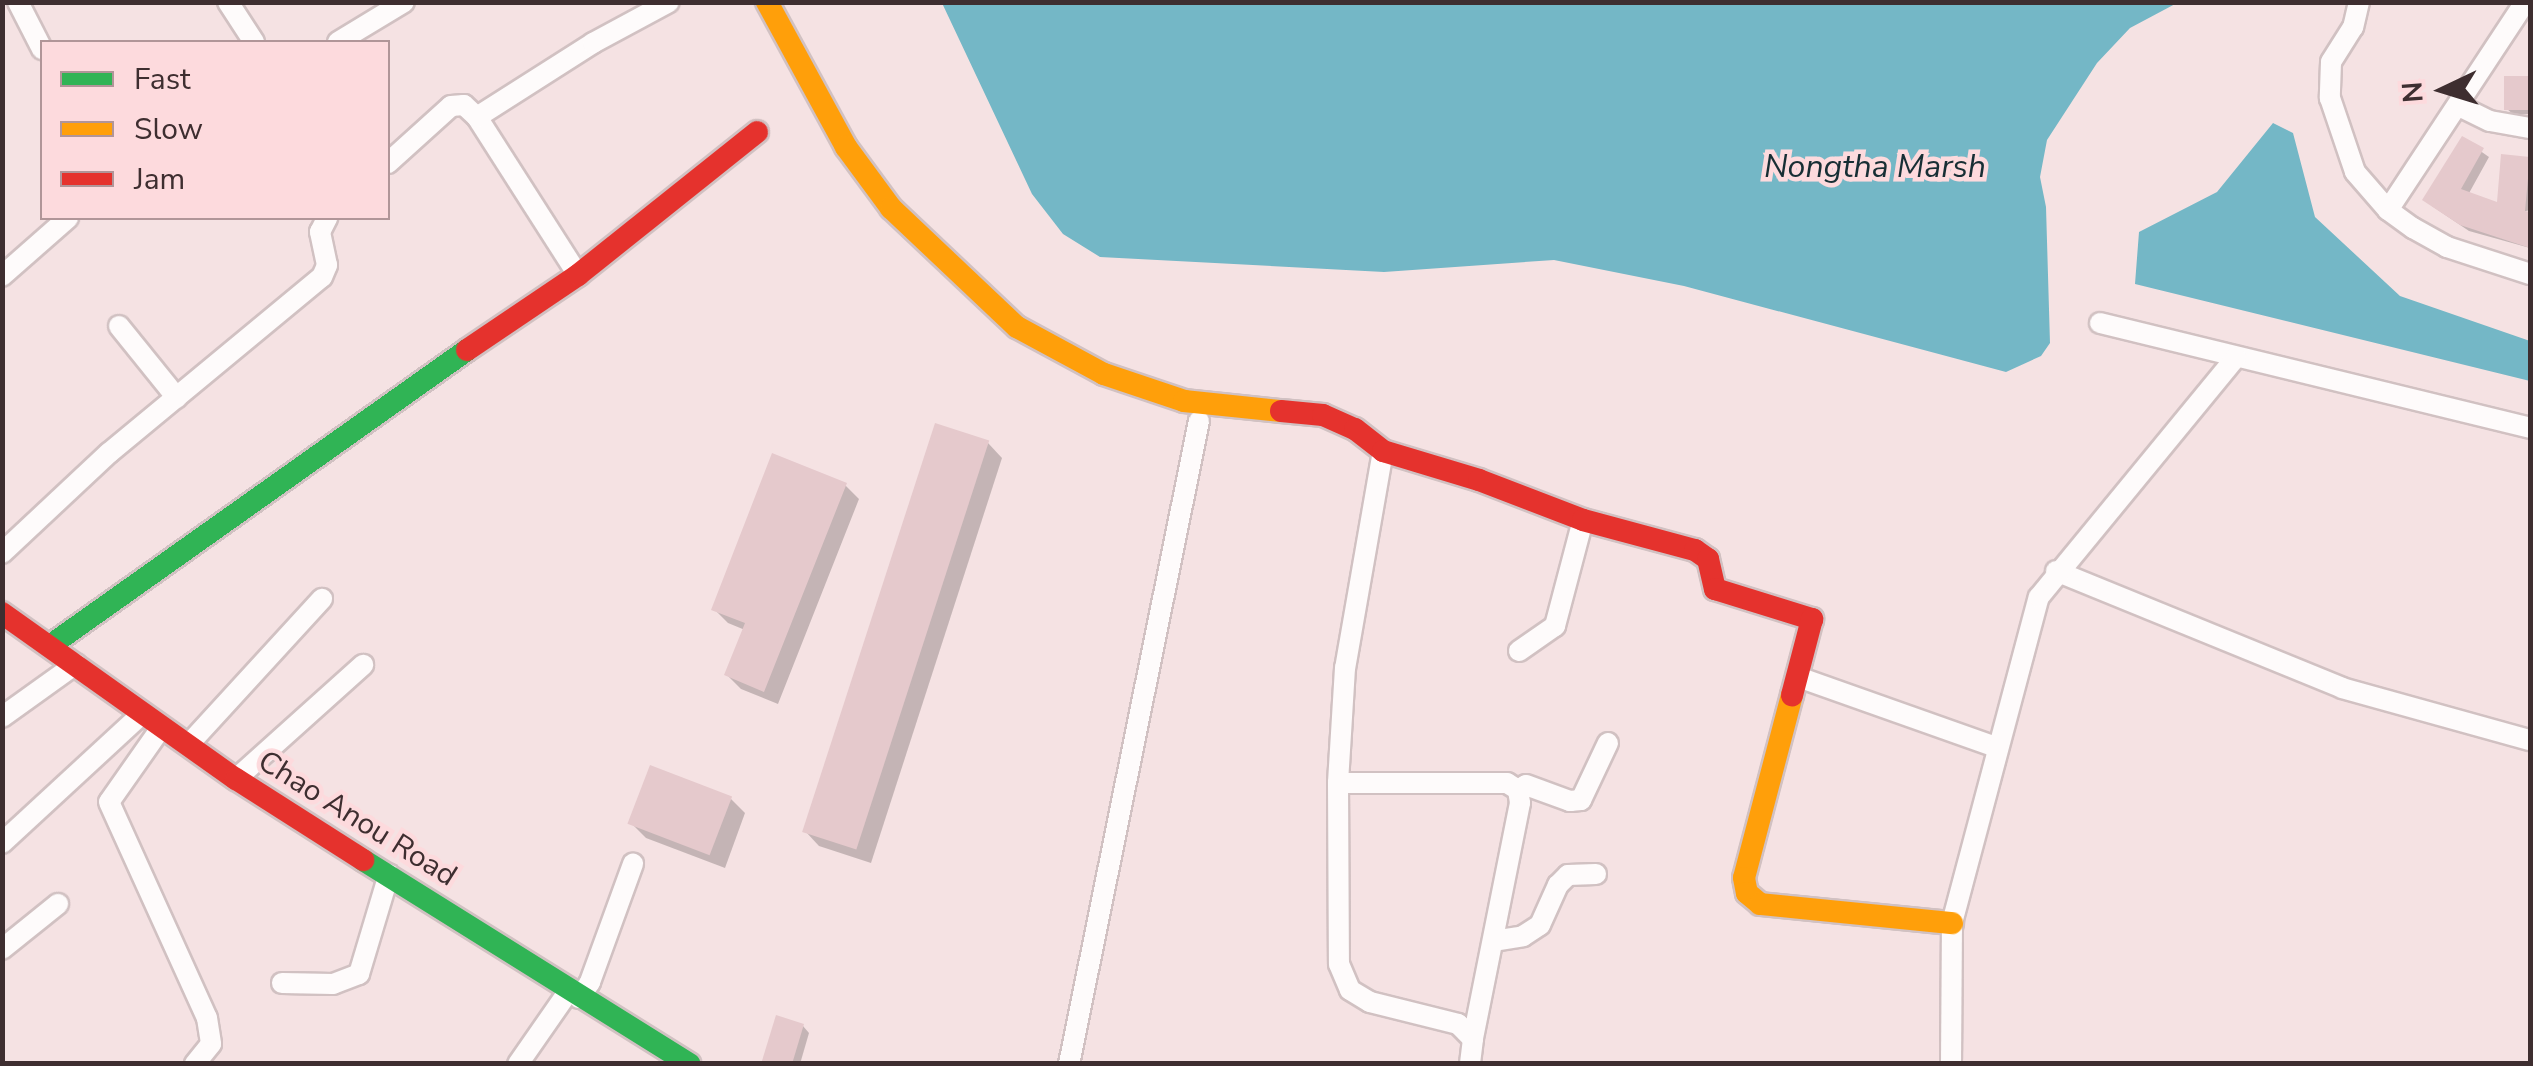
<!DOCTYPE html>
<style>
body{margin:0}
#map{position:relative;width:2533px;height:1066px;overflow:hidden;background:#f5e2e3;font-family:"Nunito Sans",sans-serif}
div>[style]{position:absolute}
.water>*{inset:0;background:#74b7c6}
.shadow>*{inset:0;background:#0003}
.building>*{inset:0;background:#e5c9cc;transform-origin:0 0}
.roads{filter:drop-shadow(2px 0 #d1c1c2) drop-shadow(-2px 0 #d1c1c2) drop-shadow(0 2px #d1c1c2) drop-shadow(0 -2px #d1c1c2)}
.street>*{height:20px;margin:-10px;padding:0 10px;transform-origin:10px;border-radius:10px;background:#fefbfb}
.fast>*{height:22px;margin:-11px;padding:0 11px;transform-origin:11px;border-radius:11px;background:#30b455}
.slow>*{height:22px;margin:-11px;padding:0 11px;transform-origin:11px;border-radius:11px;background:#ff9f0a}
.jam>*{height:22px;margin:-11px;padding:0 11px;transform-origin:11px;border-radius:11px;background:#e5322d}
span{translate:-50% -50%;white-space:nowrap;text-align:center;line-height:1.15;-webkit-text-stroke:9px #fddadd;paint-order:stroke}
.street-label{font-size:30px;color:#3e2e30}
.water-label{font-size:32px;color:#172e34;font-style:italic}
.frame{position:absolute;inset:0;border:5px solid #3e2e30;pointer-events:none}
.legend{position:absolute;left:40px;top:40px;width:350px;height:180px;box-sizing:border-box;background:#fddadd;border:2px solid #b19598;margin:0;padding:12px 18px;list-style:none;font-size:30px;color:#3e2e30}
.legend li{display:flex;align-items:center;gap:20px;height:50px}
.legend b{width:50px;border:2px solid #b19598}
.north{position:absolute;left:2393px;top:40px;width:100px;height:100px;-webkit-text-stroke:8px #fddadd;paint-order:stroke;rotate:266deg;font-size:28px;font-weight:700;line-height:40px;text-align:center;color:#3e2e30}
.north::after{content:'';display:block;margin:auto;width:35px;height:45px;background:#3e2e30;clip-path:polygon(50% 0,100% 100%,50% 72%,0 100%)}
</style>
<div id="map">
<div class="water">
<div style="clip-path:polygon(942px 3px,2177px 3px,2130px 28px,2097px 63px,2047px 140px,2040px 177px,2046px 207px,2050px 343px,2041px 356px,2006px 372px,1684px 286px,1554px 260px,1384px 272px,1100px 257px,1063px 234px,1032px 194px)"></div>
<div style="clip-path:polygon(2273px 123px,2293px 133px,2315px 217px,2400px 296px,2530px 341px,2530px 381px,2135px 284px,2139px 232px,2217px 192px)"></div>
</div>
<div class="shadow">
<div style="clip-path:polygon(2507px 79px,2530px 80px,2530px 114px,2514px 115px,2507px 109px)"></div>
<div style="clip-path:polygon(2463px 139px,2489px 157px,2468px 195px,2500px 206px,2530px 160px,2530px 210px,2519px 213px,2530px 215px,2530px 248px,2469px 231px,2432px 206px)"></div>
<div style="clip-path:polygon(988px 443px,1002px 458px,871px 863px,819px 846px,805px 831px)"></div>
<div style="clip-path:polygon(845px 485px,859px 499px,778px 704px,741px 689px,727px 675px,745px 630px,728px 623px,714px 609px)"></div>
<div style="clip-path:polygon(731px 799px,745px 813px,725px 868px,646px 838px,631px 823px)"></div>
<div style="clip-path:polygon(803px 1026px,809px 1033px,800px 1064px,764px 1064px)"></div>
</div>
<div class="building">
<div style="left:2504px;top:76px;width:26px;height:34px"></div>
<div style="clip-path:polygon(2462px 136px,2484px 148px,2461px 189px,2497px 202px,2501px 154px,2530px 157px,2525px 211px,2530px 212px,2530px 248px,2460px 225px,2422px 200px)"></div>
<div style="left:935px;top:423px;width:57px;height:430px;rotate:18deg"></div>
<div style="clip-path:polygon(772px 453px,847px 483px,764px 692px,724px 675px,745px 623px,711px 610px)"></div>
<div style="left:650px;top:765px;width:88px;height:63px;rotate:21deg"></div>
<div style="clip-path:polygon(776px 1015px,804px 1024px,792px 1064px,761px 1064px)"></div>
</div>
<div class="roads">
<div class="street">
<div style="left:18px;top:2px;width:53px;rotate:62.9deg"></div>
<div style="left:228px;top:2px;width:48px;rotate:57deg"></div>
<div style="left:2359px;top:2px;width:26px;rotate:103deg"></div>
<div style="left:2353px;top:27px;width:41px;rotate:122.2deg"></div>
<div style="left:2331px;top:62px;width:36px;rotate:92deg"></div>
<div style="left:2330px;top:98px;width:78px;rotate:71.3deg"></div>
<div style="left:2355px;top:172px;width:50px;rotate:49deg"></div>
<div style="left:2388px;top:210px;width:31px;rotate:36deg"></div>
<div style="left:2413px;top:228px;width:39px;rotate:29deg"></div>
<div style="left:2447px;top:247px;width:87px;rotate:18deg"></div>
<div style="left:338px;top:42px;width:77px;rotate:-31.2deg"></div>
<div style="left:2459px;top:106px;width:34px;rotate:26deg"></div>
<div style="left:2490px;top:121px;width:41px;rotate:9.9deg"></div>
<div style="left:477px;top:117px;width:188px;rotate:57.4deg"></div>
<div style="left:388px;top:163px;width:85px;rotate:-42.1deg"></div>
<div style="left:451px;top:106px;width:13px;rotate:-4deg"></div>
<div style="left:464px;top:105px;width:18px;rotate:43deg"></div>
<div style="left:477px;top:117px;width:138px;rotate:-32.5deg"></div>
<div style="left:593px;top:43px;width:86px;rotate:-28.3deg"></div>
<div style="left:2388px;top:210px;width:249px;rotate:-56.6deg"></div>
<div style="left:2px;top:276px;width:88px;rotate:-41.3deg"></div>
<div style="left:2100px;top:323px;width:443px;rotate:13.7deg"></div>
<div style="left:119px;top:326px;width:92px;rotate:51.1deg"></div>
<div style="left:1383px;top:451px;width:220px;rotate:99.9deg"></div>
<div style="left:1345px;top:668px;width:115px;rotate:93.5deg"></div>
<div style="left:1338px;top:783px;width:181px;rotate:89.7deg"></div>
<div style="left:1339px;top:964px;width:28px;rotate:67deg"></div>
<div style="left:1350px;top:990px;width:23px;rotate:31deg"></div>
<div style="left:1370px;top:1002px;width:91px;rotate:14deg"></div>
<div style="left:1458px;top:1024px;width:21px;rotate:45deg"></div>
<div style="left:1473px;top:1039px;width:25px;rotate:97deg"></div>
<div style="left:2px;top:553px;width:146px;rotate:-43.1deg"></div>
<div style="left:109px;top:453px;width:276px;rotate:-39.6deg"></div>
<div style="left:322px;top:277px;width:13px;rotate:-67deg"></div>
<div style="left:327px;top:265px;width:34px;rotate:-102deg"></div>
<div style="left:320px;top:232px;width:16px;rotate:-63deg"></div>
<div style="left:2056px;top:571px;width:309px;rotate:22.2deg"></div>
<div style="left:2342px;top:688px;width:195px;rotate:15.5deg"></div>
<div style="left:1519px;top:651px;width:44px;rotate:-34.8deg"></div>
<div style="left:1555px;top:626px;width:110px;rotate:-75.2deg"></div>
<div style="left:1798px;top:677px;width:210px;rotate:19.5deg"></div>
<div style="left:2px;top:717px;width:91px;rotate:-35.6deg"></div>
<div style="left:161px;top:728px;width:90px;rotate:125.1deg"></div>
<div style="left:109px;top:802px;width:237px;rotate:65.6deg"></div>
<div style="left:207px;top:1018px;width:26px;rotate:81deg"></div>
<div style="left:211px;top:1044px;width:26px;rotate:129deg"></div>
<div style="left:189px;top:744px;width:197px;rotate:-47.5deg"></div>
<div style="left:236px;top:779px;width:171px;rotate:-41.9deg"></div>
<div style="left:1338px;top:783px;width:169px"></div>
<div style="left:1507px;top:783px;width:13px;rotate:32deg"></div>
<div style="left:1518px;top:790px;width:13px;rotate:81deg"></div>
<div style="left:1520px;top:803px;width:241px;rotate:101.3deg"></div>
<div style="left:1518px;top:790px;width:9px;rotate:-32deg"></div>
<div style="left:1526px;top:785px;width:47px;rotate:20deg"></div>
<div style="left:1570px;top:801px;width:11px;rotate:-5deg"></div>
<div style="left:1581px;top:800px;width:63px;rotate:-64.7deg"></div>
<div style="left:2px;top:843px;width:190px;rotate:-42.7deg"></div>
<div style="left:1493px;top:941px;width:30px;rotate:-9deg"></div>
<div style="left:1523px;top:936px;width:20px;rotate:-33deg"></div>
<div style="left:1540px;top:925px;width:44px;rotate:-65.8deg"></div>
<div style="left:1558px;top:885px;width:14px;rotate:-45deg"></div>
<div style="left:1568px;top:875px;width:28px;rotate:-2deg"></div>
<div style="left:2px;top:949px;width:72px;rotate:-38.8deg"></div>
<div style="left:282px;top:983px;width:51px;rotate:1.1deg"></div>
<div style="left:333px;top:984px;width:28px;rotate:-21deg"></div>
<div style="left:359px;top:974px;width:104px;rotate:-73.3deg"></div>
<div style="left:579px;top:998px;width:19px;rotate:-55deg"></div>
<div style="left:590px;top:982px;width:126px;rotate:-70deg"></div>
<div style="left:518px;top:1064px;width:88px;rotate:-55.2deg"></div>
<div style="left:1069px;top:1064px;width:656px;rotate:-78.57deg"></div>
<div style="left:1951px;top:1064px;width:141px;rotate:-89.6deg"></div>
<div style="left:1952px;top:923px;width:337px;rotate:-75.1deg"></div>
<div style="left:2039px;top:597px;width:310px;rotate:-50.6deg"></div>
</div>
<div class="fast">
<div style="left:51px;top:645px;width:510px;rotate:-35.34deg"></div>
<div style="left:363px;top:860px;width:385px;rotate:32deg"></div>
</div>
<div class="slow">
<div style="left:767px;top:2px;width:165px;rotate:61.4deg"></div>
<div style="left:846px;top:147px;width:76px;rotate:53.6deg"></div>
<div style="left:891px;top:208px;width:173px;rotate:43.4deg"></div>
<div style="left:1017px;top:327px;width:99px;rotate:28.4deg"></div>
<div style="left:1104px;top:374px;width:84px;rotate:18.6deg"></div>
<div style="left:1184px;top:401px;width:98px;rotate:5.9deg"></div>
<div style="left:1792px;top:695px;width:189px;rotate:104.7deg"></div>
<div style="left:1744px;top:878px;width:15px;rotate:79deg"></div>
<div style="left:1747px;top:893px;width:17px;rotate:40deg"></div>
<div style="left:1760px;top:904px;width:193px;rotate:5.7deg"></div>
</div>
<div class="jam">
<div style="left:467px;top:350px;width:134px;rotate:-34deg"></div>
<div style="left:578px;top:275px;width:229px;rotate:-38.6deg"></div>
<div style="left:1281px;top:411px;width:42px;rotate:5.4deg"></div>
<div style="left:1323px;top:415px;width:35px;rotate:24deg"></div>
<div style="left:1355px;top:429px;width:36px;rotate:38deg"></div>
<div style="left:1383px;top:451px;width:100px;rotate:16.8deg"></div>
<div style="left:1479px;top:480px;width:111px;rotate:21deg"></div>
<div style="left:1583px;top:520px;width:116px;rotate:15deg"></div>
<div style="left:1695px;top:550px;width:16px;rotate:35deg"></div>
<div style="left:1708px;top:559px;width:31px;rotate:77deg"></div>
<div style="left:1715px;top:589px;width:102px;rotate:17.2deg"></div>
<div style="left:1812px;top:619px;width:79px;rotate:104.7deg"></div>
<div style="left:2px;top:613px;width:287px;rotate:35.4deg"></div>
<div style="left:236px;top:779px;width:151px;rotate:32.5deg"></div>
</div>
</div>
<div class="street-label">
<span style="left:357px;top:819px;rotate:32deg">Chao Anou Road</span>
</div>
<div class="water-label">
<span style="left:1875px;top:167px">Nongtha Marsh</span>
</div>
<div class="frame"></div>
<ul class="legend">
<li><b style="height:12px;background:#30b455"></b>Fast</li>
<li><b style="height:12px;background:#ff9f0a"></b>Slow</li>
<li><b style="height:12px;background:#e5322d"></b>Jam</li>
</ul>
<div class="north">N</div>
</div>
